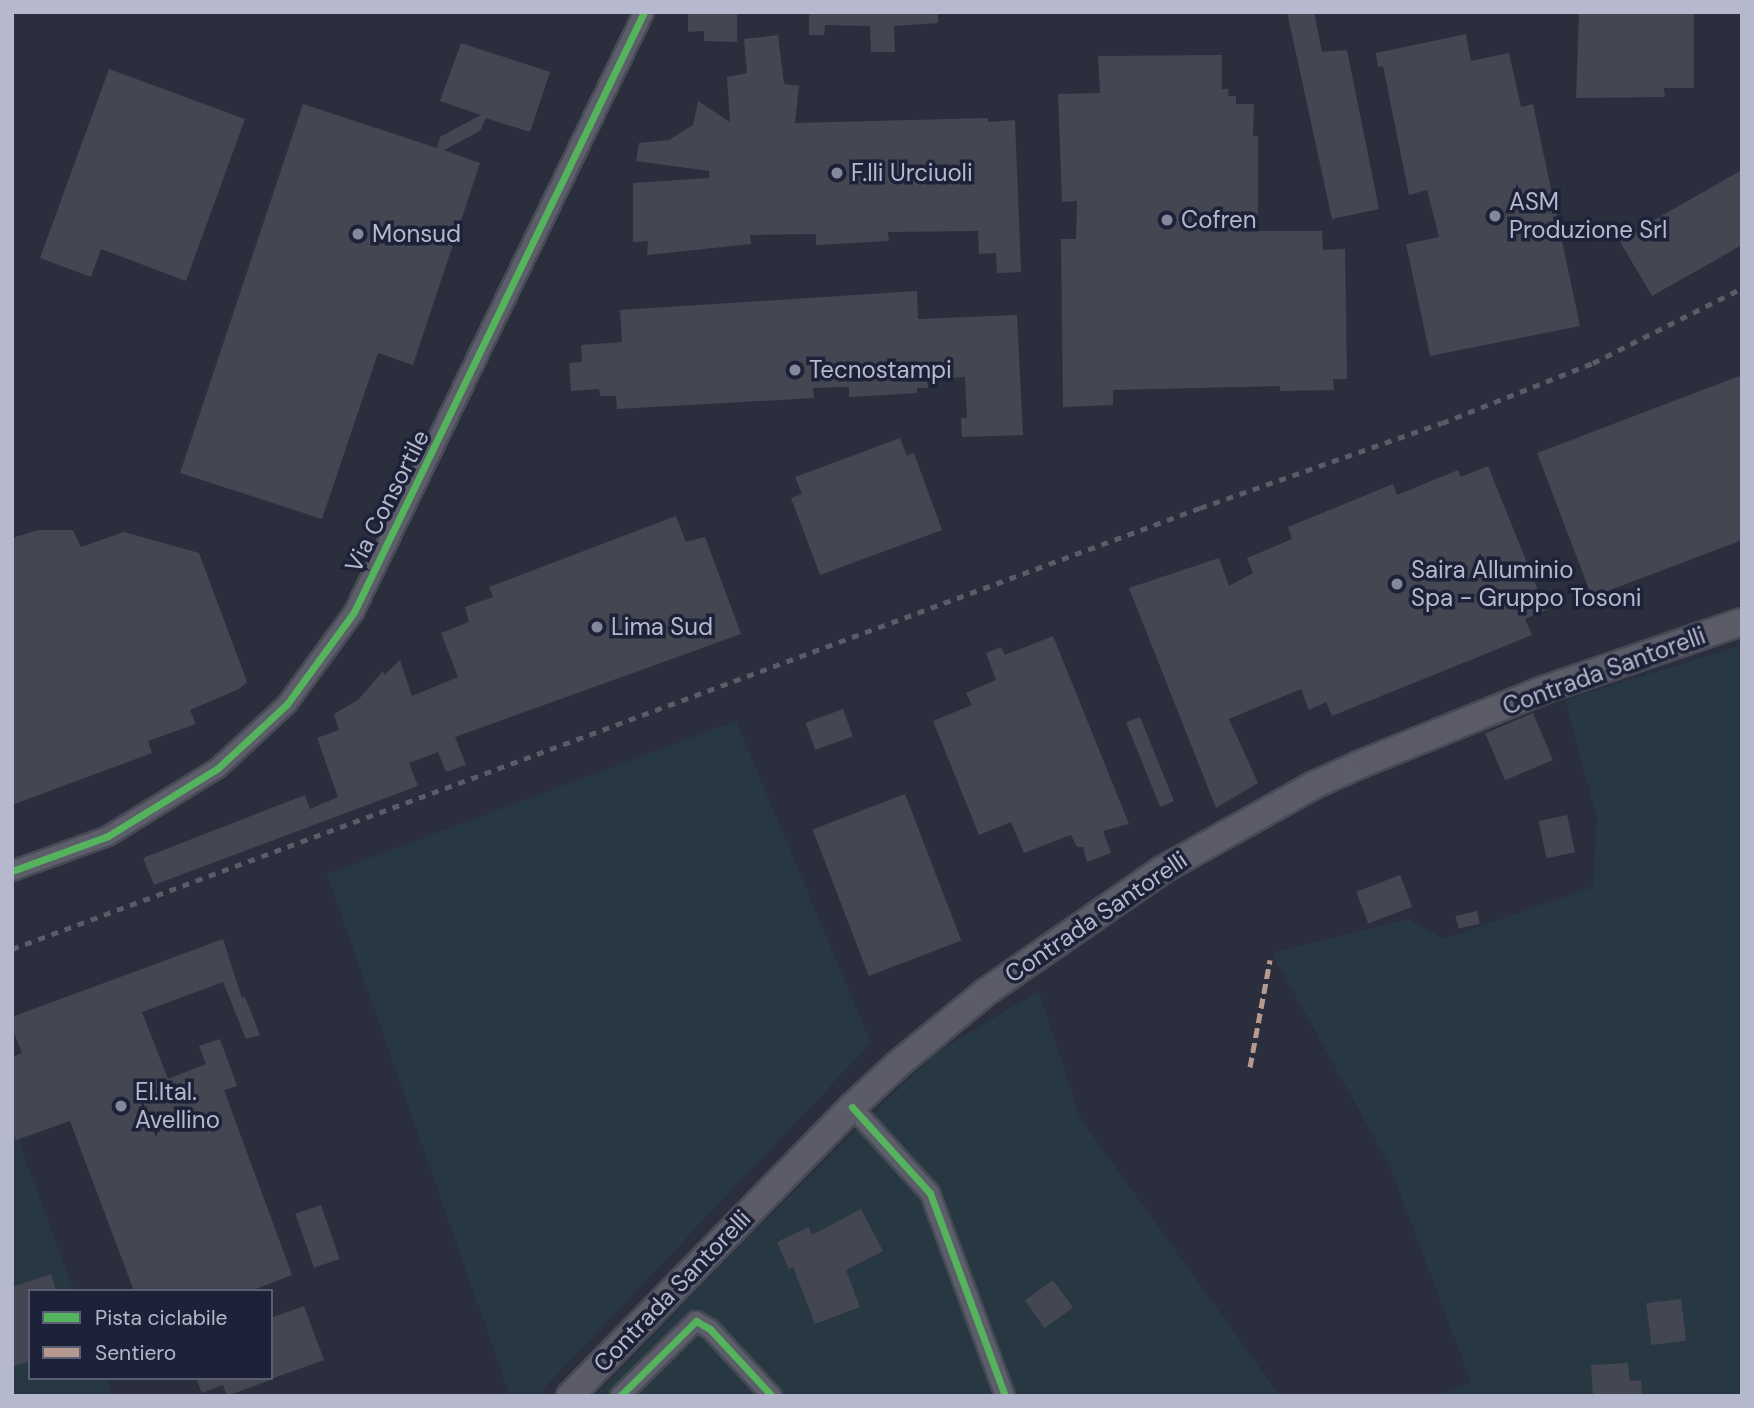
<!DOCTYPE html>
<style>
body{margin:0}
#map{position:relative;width:1754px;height:1408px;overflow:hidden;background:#2b2e3c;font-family:"DM Sans",sans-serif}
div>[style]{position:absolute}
.green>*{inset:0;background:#273843}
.building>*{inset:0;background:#444752;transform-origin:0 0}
.roads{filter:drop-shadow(2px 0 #484a55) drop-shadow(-2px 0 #484a55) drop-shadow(0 2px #484a55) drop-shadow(0 -2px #484a55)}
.street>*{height:18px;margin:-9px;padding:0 9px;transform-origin:9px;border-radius:9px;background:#5c5e6a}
.secondary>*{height:26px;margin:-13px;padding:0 13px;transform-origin:13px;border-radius:13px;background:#5b5c68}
.rail>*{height:5px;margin-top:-2.5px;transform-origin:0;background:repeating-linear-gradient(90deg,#5a5d68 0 7px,transparent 0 14px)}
.quiet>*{height:5px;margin-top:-2.5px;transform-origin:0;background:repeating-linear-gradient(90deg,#b69a8f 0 10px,transparent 0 15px)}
.cycleway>*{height:7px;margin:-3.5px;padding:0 3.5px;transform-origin:3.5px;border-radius:3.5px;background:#56b35d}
.dots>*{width:19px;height:19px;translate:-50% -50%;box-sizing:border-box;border:4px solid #1d2238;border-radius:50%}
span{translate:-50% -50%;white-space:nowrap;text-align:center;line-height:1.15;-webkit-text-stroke:7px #1d2238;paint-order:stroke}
.poi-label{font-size:24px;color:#b6b9cd}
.left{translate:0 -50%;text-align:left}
.street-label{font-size:24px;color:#b6b9cd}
.frame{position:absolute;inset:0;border:14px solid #b6b9cd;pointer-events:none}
.legend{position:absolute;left:28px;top:1289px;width:245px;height:91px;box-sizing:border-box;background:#1d2238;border:2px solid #5a5e74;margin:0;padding:9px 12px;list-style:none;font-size:21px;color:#b6b9cd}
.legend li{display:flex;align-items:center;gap:14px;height:35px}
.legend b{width:35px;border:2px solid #5a5e74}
</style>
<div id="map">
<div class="green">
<div style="clip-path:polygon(1742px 645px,1742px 1396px,1439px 1396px,1471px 1382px,1389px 1164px,1272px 953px,1409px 919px,1443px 939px,1593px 887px,1597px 818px,1565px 700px)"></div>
<div style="clip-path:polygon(736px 721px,871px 1043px,537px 1396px,510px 1396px,327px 874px)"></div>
<div style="clip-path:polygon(1039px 991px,1080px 1118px,1280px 1396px,595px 1396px,741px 1244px,935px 1053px)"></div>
<div style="clip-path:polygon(12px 1123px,74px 1291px,30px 1291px,30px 1378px,106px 1378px,112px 1396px,12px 1396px)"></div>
</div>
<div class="building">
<div style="clip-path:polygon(688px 12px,737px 12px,737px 42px,704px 41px,704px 31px,688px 32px)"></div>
<div style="clip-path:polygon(809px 12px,938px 12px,938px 23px,894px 26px,895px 52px,871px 52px,870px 26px,825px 25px,824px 35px,809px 35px)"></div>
<div style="clip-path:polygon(1287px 12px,1314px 12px,1322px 52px,1347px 50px,1379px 209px,1332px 219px)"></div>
<div style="clip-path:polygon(1579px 12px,1694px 12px,1694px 88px,1664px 88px,1665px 97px,1576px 98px)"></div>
<div style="clip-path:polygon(1466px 34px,1471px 61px,1509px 53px,1521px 107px,1533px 104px,1580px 326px,1430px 356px,1406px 244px,1439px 237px,1427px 190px,1409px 195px,1383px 66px,1378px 67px,1376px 53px)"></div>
<div style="clip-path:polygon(778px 35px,784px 84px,799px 86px,795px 123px,988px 118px,988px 122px,1015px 120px,1021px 272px,997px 273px,996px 253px,979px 254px,978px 231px,888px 232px,889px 241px,816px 245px,816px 234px,750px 235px,751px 244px,647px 255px,648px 241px,633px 242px,633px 183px,709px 178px,709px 171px,636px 161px,639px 143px,669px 140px,693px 125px,698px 101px,730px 122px,727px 77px,747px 73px,744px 39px)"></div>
<div style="clip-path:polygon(461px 43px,550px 72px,530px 132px,486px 118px,480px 131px,444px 150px,480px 163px,413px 365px,378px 353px,322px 519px,180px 473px,303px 104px,437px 148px,440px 137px,481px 115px,440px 101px)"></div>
<div style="clip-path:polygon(1222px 55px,1222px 89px,1229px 89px,1228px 96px,1236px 96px,1236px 104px,1254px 104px,1253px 136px,1258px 136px,1258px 231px,1322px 231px,1323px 250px,1345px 249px,1347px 379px,1333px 379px,1334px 390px,1280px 391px,1280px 386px,1113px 390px,1113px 405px,1063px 407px,1061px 239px,1076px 239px,1077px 201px,1062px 202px,1058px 94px,1100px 93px,1098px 56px)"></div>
<div style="clip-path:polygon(109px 69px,245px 119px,186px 281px,101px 249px,91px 277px,40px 258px)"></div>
<div style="clip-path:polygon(1742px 170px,1742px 245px,1652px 296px,1619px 240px)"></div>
<div style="clip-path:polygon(917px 291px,918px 319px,1017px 315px,1023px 435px,962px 437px,961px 418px,967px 418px,965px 377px,927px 379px,928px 388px,917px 388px,917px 393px,849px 397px,849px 387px,813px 388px,814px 398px,617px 409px,616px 396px,600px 396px,599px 389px,571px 391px,569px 363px,582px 362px,581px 345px,622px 342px,620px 310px)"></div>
<div style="clip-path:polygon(1742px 375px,1742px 540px,1592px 597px,1537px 453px)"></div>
<div style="clip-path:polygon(900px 438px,907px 456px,914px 453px,942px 530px,820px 575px,791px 498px,802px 494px,795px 477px)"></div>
<div style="clip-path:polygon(1488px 466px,1546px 610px,1525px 619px,1532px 635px,1332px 716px,1326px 702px,1309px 710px,1301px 689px,1229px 719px,1258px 783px,1216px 808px,1129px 588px,1219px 558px,1229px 586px,1253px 573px,1247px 558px,1292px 539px,1288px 527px,1393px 484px,1397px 495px,1458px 470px,1461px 477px)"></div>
<div style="clip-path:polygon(676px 516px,686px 542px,705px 537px,741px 634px,455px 737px,466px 765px,446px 772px,438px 752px,409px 763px,418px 786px,154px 885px,143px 858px,305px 795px,310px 809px,338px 797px,317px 738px,339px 730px,334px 714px,358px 700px,383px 671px,384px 675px,400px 660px,412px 696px,458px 677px,441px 633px,469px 622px,465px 607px,493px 597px,489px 587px)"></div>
<div style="clip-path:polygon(38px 530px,73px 530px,81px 547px,124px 532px,199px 553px,247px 682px,239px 689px,190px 710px,196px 724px,148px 741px,152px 753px,12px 805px,12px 538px)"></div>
<div style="clip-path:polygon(1053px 636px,1129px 824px,1103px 831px,1111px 853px,1087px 862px,1083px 847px,1077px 847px,1071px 835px,1024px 853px,1011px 822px,979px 835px,933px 721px,972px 705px,966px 693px,996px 680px,986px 653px,1001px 647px,1005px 655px)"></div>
<div style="left:843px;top:709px;width:29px;height:40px;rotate:70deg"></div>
<div style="left:1533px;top:713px;width:51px;height:52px;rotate:67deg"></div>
<div style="left:1140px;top:717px;width:91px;height:15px;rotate:68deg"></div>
<div style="left:905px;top:794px;width:157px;height:99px;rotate:69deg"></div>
<div style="left:1567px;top:815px;width:38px;height:29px;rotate:78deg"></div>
<div style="left:1400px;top:875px;width:34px;height:47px;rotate:69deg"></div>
<div style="left:1477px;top:911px;width:13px;height:22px;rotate:77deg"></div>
<div style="clip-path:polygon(223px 939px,242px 998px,245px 997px,260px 1035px,246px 1039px,223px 982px,142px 1012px,168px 1079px,206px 1064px,199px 1046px,220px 1039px,237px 1086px,224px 1090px,292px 1275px,251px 1291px,134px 1291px,70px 1121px,16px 1140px,12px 1129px,12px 1057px,22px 1053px,12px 1028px,12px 1017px)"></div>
<div style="left:321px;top:1205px;width:57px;height:27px;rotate:71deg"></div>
<div style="clip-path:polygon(861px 1209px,883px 1251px,846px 1270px,860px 1307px,815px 1324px,793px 1267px,789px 1269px,777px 1242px,809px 1227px,812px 1235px)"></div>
<div style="clip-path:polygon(51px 1274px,56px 1291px,30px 1291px,30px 1361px,12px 1367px,12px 1287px)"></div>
<div style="left:1053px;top:1280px;width:34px;height:35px;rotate:54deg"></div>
<div style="left:1681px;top:1299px;width:42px;height:35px;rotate:83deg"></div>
<div style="clip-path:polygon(304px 1306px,324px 1360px,271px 1379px,271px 1318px)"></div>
<div style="clip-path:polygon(1628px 1363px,1630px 1381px,1641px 1380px,1642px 1396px,1593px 1396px,1591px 1365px)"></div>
<div style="clip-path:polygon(196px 1378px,269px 1378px,270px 1380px,227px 1396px,223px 1385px,202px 1393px)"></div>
</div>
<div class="roads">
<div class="street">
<div style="left:12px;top:871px;width:102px;rotate:-20deg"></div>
<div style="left:108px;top:836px;width:129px;rotate:-31.7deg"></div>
<div style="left:218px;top:768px;width:94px;rotate:-42.8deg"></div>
<div style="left:287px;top:704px;width:114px;rotate:-53.9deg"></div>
<div style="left:354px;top:612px;width:666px;rotate:-64.2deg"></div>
<div style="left:852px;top:1107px;width:116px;rotate:47.8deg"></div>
<div style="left:930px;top:1193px;width:216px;rotate:69.7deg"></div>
<div style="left:620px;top:1396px;width:107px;rotate:-44.6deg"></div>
<div style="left:696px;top:1321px;width:16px;rotate:30deg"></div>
<div style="left:710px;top:1329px;width:91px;rotate:47.2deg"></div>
</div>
<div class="secondary">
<div style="left:570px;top:1396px;width:404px;rotate:-45.7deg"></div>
<div style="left:852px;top:1107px;width:62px;rotate:-43deg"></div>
<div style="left:897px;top:1065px;width:115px;rotate:-39.4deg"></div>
<div style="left:986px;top:992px;width:214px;rotate:-34.7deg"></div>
<div style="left:1162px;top:870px;width:174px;rotate:-29.2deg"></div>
<div style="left:1314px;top:785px;width:51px;rotate:-24.1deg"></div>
<div style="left:1361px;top:764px;width:196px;rotate:-22.1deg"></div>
<div style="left:1543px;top:690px;width:210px;rotate:-18.9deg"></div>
</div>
</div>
<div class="rail">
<div style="left:12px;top:949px;width:1267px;rotate:-20.37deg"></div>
<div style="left:1200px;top:508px;width:256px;rotate:-19.4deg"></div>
<div style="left:1442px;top:423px;width:162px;rotate:-21.7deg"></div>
<div style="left:1593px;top:363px;width:167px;rotate:-26.7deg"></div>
</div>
<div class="quiet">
<div style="left:1250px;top:1067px;width:109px;rotate:-79.4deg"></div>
</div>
<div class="cycleway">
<div style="left:12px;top:871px;width:102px;rotate:-20deg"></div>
<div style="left:108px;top:836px;width:129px;rotate:-31.7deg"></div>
<div style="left:218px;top:768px;width:94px;rotate:-42.8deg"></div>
<div style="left:287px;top:704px;width:114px;rotate:-53.9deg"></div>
<div style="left:354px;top:612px;width:666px;rotate:-64.2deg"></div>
<div style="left:852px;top:1107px;width:116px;rotate:47.8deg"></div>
<div style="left:930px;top:1193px;width:216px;rotate:69.7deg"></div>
<div style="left:620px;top:1396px;width:107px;rotate:-44.6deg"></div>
<div style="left:696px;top:1321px;width:16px;rotate:30deg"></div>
<div style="left:710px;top:1329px;width:91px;rotate:47.2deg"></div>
</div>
<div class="dots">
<div style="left:837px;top:173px;background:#85889a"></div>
<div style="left:1495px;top:216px;background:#85889a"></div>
<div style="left:1167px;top:220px;background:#85889a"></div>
<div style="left:358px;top:234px;background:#85889a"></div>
<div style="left:795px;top:370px;background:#85889a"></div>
<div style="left:1397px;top:584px;background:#85889a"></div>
<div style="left:597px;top:627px;background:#85889a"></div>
<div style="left:121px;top:1106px;background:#85889a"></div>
</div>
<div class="poi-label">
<span class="left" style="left:851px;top:173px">F.lli Urciuoli</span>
<span class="left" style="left:1509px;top:216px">ASM<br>Produzione Srl</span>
<span class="left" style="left:1181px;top:220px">Cofren</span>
<span class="left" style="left:372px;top:234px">Monsud</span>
<span class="left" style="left:809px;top:370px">Tecnostampi</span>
<span class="left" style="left:1411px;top:584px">Saira Alluminio<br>Spa - Gruppo Tosoni</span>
<span class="left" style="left:611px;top:627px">Lima Sud</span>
<span class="left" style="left:135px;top:1106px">El.Ital.<br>Avellino</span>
</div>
<div class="street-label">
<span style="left:387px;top:501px;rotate:-63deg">Via Consortile</span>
<span style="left:1604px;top:671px;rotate:-20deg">Contrada Santorelli</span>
<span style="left:1096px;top:917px;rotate:-34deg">Contrada Santorelli</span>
<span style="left:672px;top:1291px;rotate:-46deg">Contrada Santorelli</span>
</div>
<div class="frame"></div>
<ul class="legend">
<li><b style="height:9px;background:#56b35d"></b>Pista ciclabile</li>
<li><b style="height:9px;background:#b69a8f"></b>Sentiero</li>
</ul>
</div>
